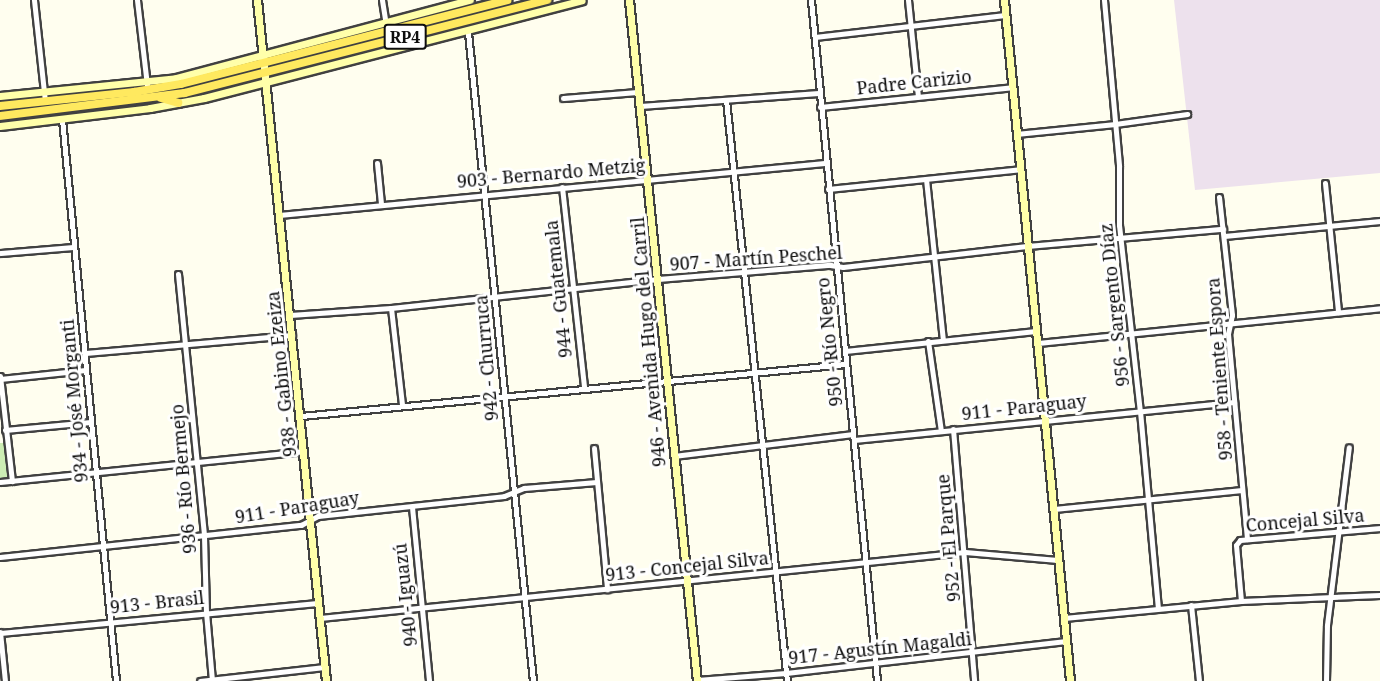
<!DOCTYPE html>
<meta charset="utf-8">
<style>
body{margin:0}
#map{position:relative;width:1380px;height:681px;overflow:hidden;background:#fffeef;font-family:"Noto Serif",serif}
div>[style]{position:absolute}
.industrial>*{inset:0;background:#ede1ed}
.green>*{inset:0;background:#ccedb4}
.roads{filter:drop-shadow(2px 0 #414141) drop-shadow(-2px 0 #414141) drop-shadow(0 2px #414141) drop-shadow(0 -2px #414141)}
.street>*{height:5px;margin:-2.5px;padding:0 2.5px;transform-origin:2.5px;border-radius:2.5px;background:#fff}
.secondary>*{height:7px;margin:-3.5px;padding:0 3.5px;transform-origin:3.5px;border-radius:3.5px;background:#ffa}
.primary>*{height:8px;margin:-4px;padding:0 4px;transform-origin:4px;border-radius:4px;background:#ffe95f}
span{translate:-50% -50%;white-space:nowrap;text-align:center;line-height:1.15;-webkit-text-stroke:6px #fff;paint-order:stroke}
.shield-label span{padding:2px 4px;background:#fff;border:2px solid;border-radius:4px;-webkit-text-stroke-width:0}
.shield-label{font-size:16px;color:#0e0e0e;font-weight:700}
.street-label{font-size:18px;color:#0e0e0e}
</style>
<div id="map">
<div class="industrial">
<div style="clip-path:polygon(1174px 0,1380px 0,1380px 173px,1195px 190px)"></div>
</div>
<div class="green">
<div style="clip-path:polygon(0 443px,7px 443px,12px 481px,0 482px)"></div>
</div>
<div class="roads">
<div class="street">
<div style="left:34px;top:0;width:102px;rotate:83.8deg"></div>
<div style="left:137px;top:0;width:86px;rotate:83.3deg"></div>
<div style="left:382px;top:0;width:32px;rotate:81deg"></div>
<div style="left:811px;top:0;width:684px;rotate:84.46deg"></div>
<div style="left:908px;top:0;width:97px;rotate:84.1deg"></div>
<div style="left:1104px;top:0;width:167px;rotate:84.8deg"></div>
<div style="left:1119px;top:166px;width:59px;rotate:90deg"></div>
<div style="left:1119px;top:225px;width:187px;rotate:83.6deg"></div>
<div style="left:1140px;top:411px;width:197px;rotate:84.8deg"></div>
<div style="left:468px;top:32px;width:652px;rotate:84.28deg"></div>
<div style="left:815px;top:37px;width:191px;rotate:-6.6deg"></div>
<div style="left:563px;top:98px;width:75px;rotate:-4.6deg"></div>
<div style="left:726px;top:100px;width:584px;rotate:84.01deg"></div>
<div style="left:640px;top:106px;width:179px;rotate:-4.2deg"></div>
<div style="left:820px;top:107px;width:193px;rotate:-5.9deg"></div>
<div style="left:62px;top:119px;width:565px;rotate:84.51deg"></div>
<div style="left:1016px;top:134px;width:100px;rotate:-5.8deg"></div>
<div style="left:1115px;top:124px;width:73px;rotate:-7.9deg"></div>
<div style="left:377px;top:163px;width:41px;rotate:84.4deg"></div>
<div style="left:926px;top:179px;width:162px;rotate:84deg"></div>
<div style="left:1325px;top:183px;width:130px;rotate:84.2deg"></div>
<div style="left:562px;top:187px;width:201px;rotate:83.7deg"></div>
<div style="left:828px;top:189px;width:193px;rotate:-5.9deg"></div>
<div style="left:1219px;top:197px;width:119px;rotate:83.7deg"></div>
<div style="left:1232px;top:315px;width:19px;rotate:102deg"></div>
<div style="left:1228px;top:334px;width:206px;rotate:84.7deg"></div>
<div style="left:279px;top:215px;width:548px;rotate:-5.44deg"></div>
<div style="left:1224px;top:236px;width:157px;rotate:-5.5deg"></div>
<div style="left:0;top:253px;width:74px;rotate:-4.6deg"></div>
<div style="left:178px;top:274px;width:263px;rotate:84.3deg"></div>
<div style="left:204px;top:536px;width:76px;rotate:88.5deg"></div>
<div style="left:206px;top:612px;width:69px;rotate:85deg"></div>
<div style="left:391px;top:308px;width:98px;rotate:83.5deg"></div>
<div style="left:290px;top:315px;width:101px;rotate:-4deg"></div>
<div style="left:391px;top:308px;width:269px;rotate:-6.2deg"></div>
<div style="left:658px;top:279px;width:173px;rotate:-4.7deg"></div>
<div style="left:830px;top:265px;width:13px;rotate:9deg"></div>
<div style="left:843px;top:267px;width:185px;rotate:-6.5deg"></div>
<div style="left:1027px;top:246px;width:197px;rotate:-5deg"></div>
<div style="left:928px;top:341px;width:91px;rotate:81.8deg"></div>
<div style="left:1038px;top:343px;width:344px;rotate:-5.8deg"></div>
<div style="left:845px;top:351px;width:192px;rotate:-6deg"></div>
<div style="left:85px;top:353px;width:208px;rotate:-5deg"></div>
<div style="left:0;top:376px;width:106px;rotate:83.5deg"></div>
<div style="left:0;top:379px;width:86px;rotate:-6deg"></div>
<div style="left:301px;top:416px;width:547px;rotate:-5.45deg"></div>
<div style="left:953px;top:429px;width:253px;rotate:85.2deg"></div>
<div style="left:5px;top:430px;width:86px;rotate:-5.3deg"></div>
<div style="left:854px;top:440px;width:382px;rotate:-5.7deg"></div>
<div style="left:594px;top:448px;width:142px;rotate:84.7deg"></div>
<div style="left:674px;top:456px;width:180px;rotate:-7deg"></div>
<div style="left:0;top:482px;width:305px;rotate:-5.8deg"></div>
<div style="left:412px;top:507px;width:175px;rotate:84.4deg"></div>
<div style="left:1054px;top:509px;width:189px;rotate:-5.8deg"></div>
<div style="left:0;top:557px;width:303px;rotate:-6.1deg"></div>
<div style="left:301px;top:525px;width:19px;rotate:-28deg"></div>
<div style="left:318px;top:516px;width:187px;rotate:-6.1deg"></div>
<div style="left:504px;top:496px;width:22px;rotate:-22deg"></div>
<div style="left:524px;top:488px;width:73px;rotate:-4.7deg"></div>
<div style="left:1241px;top:601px;width:56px;rotate:-95.1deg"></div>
<div style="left:1236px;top:545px;width:6px;rotate:-51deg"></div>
<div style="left:1240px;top:540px;width:141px;rotate:-4.9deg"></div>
<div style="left:1191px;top:605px;width:76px;rotate:84deg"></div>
<div style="left:320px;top:618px;width:648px;rotate:-5.84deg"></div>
<div style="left:965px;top:552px;width:93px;rotate:4.9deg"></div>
<div style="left:1064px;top:618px;width:178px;rotate:-5.5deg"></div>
<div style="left:1241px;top:601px;width:139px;rotate:-2.5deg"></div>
<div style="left:0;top:632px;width:49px;rotate:84.2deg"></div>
<div style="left:0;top:633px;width:319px;rotate:-5.4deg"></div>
<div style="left:697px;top:680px;width:89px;rotate:-4.5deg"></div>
<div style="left:786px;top:673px;width:282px;rotate:-6.5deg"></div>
<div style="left:200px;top:681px;width:125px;rotate:-6.4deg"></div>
<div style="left:1326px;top:681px;width:56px;rotate:-89deg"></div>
<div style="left:1327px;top:625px;width:179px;rotate:-83deg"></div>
</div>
<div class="secondary">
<div style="left:257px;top:0;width:684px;rotate:84.21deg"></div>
<div style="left:629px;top:0;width:684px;rotate:84.3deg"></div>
<div style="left:1004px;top:0;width:684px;rotate:84.46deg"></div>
<div style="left:0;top:96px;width:177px;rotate:-5.8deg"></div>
<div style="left:176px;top:78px;width:304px;rotate:-14.9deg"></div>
<div style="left:0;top:126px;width:151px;rotate:-6.8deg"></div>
<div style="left:150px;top:108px;width:55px;rotate:-10.5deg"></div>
<div style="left:204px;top:98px;width:390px;rotate:-14.5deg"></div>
</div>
<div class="primary">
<div style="left:161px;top:98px;width:18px;rotate:16deg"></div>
<div style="left:0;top:106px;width:135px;rotate:-6deg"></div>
<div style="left:134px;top:92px;width:48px;rotate:-9.7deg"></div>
<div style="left:181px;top:84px;width:337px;rotate:-14.4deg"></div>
<div style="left:0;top:116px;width:186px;rotate:-7.1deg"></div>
<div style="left:185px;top:93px;width:374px;rotate:-14.4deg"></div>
</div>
</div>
<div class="shield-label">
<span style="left:405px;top:37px">RP4</span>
</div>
<div class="street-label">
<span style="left:914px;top:82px;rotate:-6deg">Padre Carizio</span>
<span style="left:551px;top:173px;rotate:-5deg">903 - Bernardo Metzig</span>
<span style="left:756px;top:258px;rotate:-4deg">907 - Martín Peschel</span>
<span style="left:558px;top:289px;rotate:-96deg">944 - Guatemala</span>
<span style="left:1114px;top:305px;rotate:-96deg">956 - Sargento Díaz</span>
<span style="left:648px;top:342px;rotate:-95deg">946 - Avenida Hugo del Carril</span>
<span style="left:829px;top:342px;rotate:-96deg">950 - Río Negro</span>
<span style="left:486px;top:358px;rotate:-95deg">942 - Churruca</span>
<span style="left:1219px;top:369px;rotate:-94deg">958 - Teniente Espora</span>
<span style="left:281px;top:374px;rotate:-96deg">938 - Gabino Ezeiza</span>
<span style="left:74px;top:401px;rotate:-95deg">934 - José Morganti</span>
<span style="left:1024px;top:407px;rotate:-6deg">911 - Paraguay</span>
<span style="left:183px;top:479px;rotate:-95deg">936 - Río Bermejo</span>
<span style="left:297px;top:507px;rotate:-9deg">911 - Paraguay</span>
<span style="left:1305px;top:520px;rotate:-5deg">Concejal Silva</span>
<span style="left:948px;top:538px;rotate:-95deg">952 - El Parque</span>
<span style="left:687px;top:566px;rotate:-6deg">913 - Concejal Silva</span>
<span style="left:405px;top:595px;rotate:-96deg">940 - Iguazú</span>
<span style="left:157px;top:602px;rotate:-6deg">913 - Brasil</span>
<span style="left:880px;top:648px;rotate:-6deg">917 - Agustín Magaldi</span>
</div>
</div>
